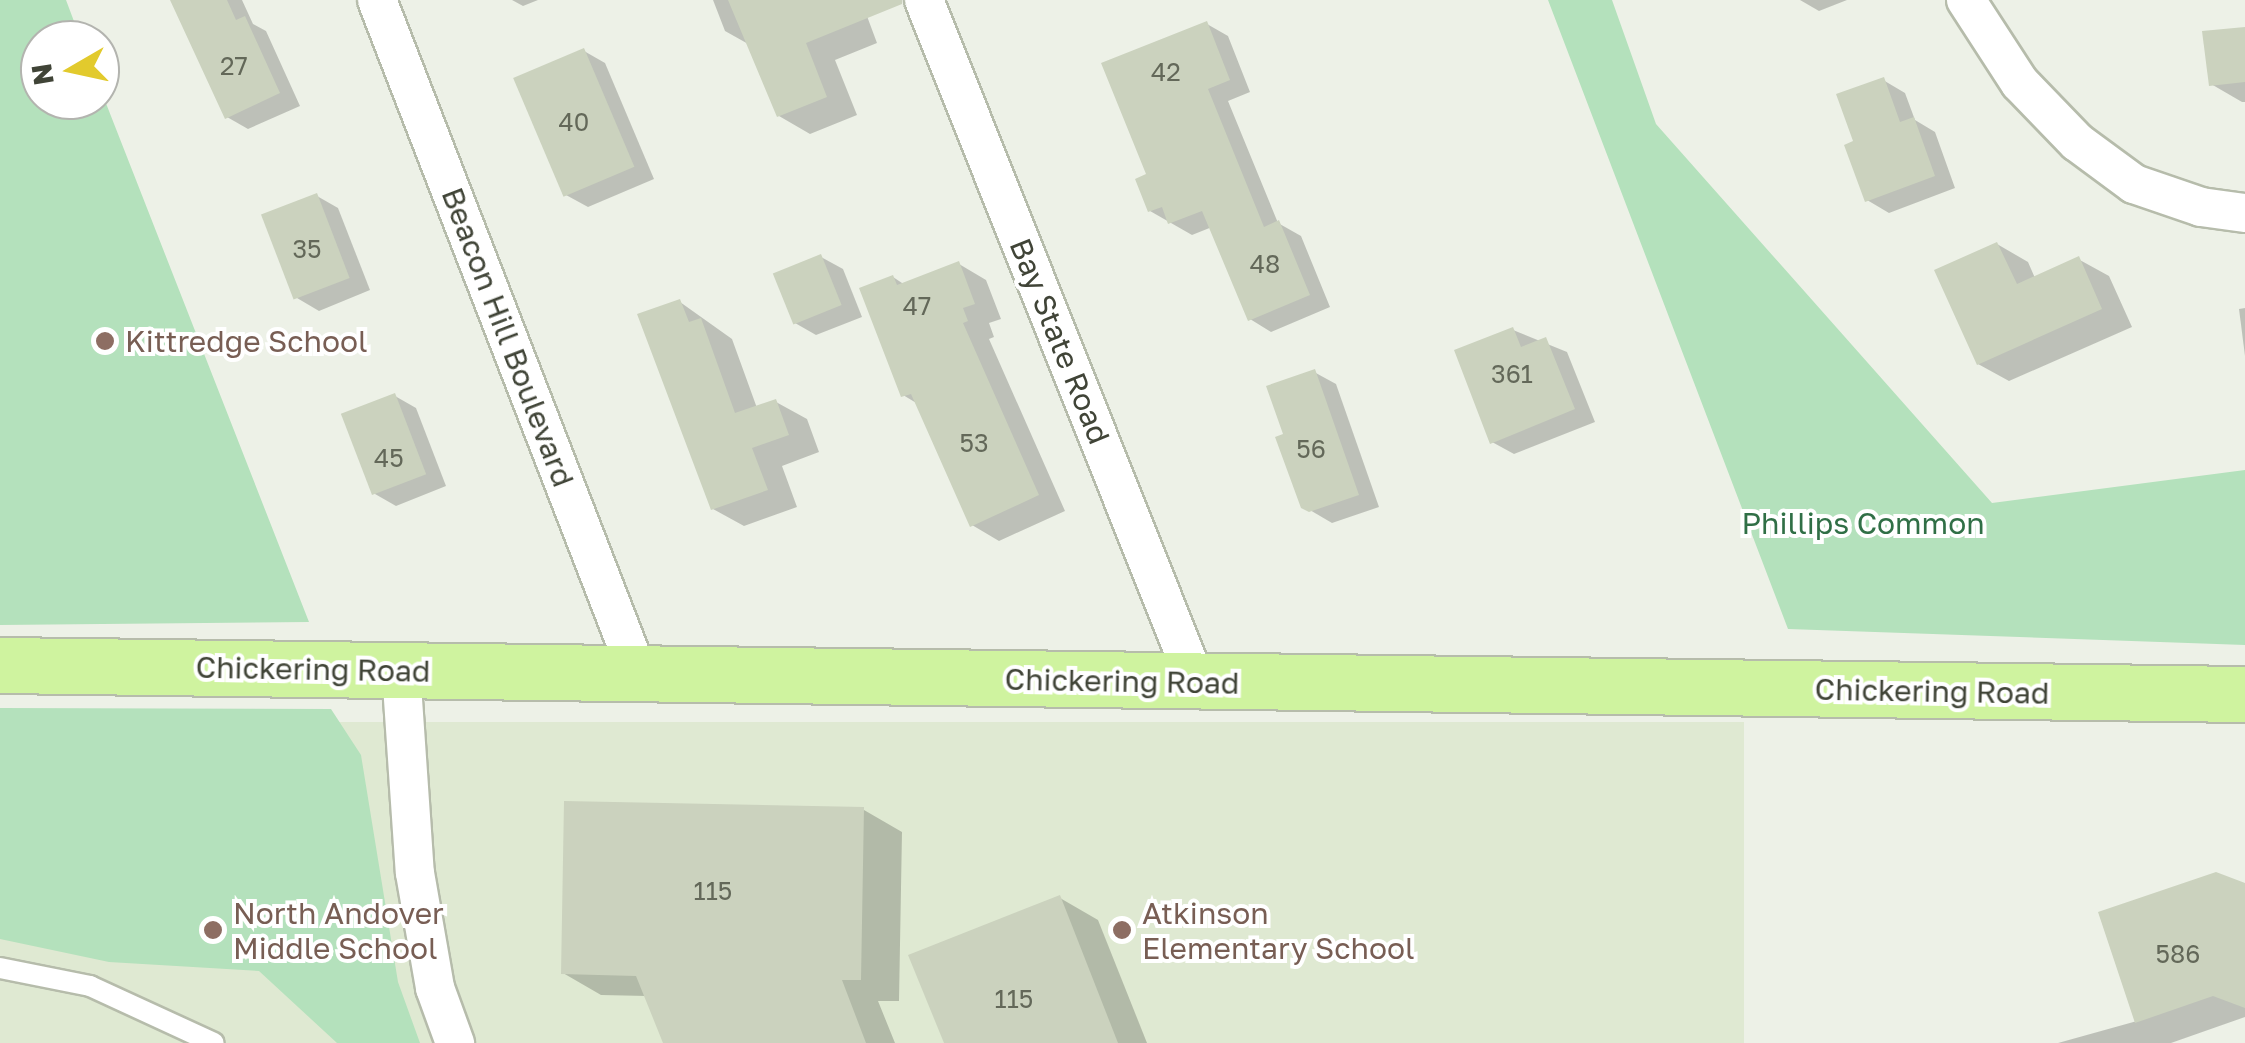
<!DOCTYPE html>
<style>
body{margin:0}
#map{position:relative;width:2245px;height:1043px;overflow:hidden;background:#edf1e7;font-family:"Golos Text",sans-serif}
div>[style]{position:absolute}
.education>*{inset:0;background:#dfe9d2;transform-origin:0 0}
.green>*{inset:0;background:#b4e1bc}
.shadow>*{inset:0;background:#0003}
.building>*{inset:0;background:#cbd2be;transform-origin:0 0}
.roads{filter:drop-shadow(2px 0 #b6bcab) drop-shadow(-2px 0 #b6bcab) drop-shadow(0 2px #b6bcab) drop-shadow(0 -2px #b6bcab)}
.service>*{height:20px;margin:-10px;padding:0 10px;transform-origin:10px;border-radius:10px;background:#fff}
.minor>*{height:38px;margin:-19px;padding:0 19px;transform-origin:19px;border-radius:19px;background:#fff}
.primary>*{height:55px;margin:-27.5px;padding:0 27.5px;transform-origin:27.5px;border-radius:27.5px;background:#cff39f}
.dots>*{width:28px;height:28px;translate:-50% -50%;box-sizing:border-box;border:5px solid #fff;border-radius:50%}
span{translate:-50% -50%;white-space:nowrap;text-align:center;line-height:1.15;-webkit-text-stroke:8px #fff;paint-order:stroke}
.number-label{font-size:25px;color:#636859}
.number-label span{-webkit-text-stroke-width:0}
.street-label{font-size:30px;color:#404437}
.education-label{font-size:30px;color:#785e54}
.left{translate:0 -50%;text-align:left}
.park-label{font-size:30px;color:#306f46}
.north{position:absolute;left:20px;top:20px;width:100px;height:100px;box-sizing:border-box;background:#fff;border:2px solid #b3b4af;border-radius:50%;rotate:261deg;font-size:28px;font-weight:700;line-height:40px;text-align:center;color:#404437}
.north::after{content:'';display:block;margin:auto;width:35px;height:45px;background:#e2ca2d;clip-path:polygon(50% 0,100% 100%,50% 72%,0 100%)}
</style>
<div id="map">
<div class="education">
<div style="left:0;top:722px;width:1744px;height:321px"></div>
</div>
<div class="green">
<div style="clip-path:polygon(0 0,66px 0,81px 40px,40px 40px,40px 100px,100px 100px,100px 88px,309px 622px,0 625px)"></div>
<div style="clip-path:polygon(1548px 0,1612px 0,1656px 124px,1992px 503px,2245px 470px,2245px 645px,1788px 629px)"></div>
<div style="clip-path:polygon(0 708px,331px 709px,361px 755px,398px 982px,420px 1043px,337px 1043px,259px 971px,109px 962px,0 939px)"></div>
</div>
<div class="shadow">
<div style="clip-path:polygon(173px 0,242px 0,253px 24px,266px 31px,300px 106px,248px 129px,227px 117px)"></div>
<div style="clip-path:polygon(512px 0,538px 0,523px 6px)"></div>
<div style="clip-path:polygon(713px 0,861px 0,877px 43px,835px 60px,857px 115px,810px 134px,779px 116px,750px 45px,725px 31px)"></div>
<div style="clip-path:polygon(1800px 0,1847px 0,1819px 11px)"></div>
<div style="clip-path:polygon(1207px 24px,1228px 36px,1250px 92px,1228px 101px,1278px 223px,1301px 236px,1330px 307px,1271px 332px,1250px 319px,1212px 227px,1192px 235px,1150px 211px,1149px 175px)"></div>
<div style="clip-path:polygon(2245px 29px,2245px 102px,2242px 102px,2211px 84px)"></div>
<div style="clip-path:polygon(584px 51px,605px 63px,654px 179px,588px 207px,566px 195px)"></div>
<div style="clip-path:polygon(1883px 80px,1905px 93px,1915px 120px,1935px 132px,1955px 188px,1889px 213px,1867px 200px)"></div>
<div style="clip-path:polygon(317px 196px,338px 208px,370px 290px,319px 311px,297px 298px)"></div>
<div style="clip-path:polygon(1997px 244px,2028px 262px,2035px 278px,2078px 259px,2109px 276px,2132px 327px,2009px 381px,1978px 364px)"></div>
<div style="clip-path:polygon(821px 257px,843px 269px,862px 317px,816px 335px,795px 323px)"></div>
<div style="clip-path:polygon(959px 264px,986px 280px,1001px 319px,989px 323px,994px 337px,989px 339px,1065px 511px,999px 541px,972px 525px,918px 404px,903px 395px,893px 277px,905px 285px)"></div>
<div style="clip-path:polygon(680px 302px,732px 339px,757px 408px,776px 402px,807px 419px,819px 452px,782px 466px,797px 507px,744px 526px,713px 509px)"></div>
<div style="clip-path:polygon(2245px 308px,2245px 356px,2239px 309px)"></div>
<div style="clip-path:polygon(1513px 330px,1567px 352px,1595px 422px,1514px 454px,1492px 442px)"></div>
<div style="clip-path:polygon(1314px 372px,1336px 384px,1379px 507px,1332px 523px,1303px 506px,1286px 435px)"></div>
<div style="clip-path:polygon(395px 396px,416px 408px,446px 486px,396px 506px,375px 494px)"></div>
<div style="clip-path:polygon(864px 810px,902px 832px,899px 1001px,878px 1001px,895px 1043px,665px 1043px,647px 996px,601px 995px,563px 973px)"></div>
<div style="clip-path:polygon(2245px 885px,2245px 1017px,2171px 1043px,2058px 1043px,2137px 1021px)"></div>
<div style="clip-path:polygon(1060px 898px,1098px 920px,1147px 1043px,946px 1043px)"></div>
</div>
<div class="building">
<div style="clip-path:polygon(170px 0,227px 0,236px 20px,245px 16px,280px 93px,225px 119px)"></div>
<div style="clip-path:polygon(728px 0,902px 0,902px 4px,806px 43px,827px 97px,777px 117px)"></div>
<div style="clip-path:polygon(1207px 21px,1230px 80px,1208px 89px,1264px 227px,1279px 220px,1310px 295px,1248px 321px,1202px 211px,1168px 224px,1162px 207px,1148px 212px,1135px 179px,1146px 174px,1101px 63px)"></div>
<div style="clip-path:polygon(2245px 27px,2245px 82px,2209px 86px,2202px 31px)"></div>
<div style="left:584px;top:48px;width:129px;height:77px;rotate:67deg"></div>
<div style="clip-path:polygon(1884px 77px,1900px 122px,1914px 117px,1935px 176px,1865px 202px,1844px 145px,1853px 141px,1836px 94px)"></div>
<div style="left:317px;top:193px;width:91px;height:60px;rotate:69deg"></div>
<div style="clip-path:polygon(1997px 242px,2017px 284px,2079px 256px,2102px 309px,1977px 365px,1934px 270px)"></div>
<div style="left:821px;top:254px;width:55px;height:52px;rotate:68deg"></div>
<div style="clip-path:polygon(959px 261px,975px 304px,963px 308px,968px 321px,963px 323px,1039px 495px,970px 527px,911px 394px,901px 397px,859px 288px,893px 275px,897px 285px)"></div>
<div style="clip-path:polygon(680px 299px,689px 322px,701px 318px,735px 413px,776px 399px,789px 435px,752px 448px,768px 490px,711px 510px,637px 314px)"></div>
<div style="clip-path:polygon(1513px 327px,1521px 347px,1546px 337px,1575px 409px,1490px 444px,1454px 350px)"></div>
<div style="clip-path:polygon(1315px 369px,1359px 495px,1309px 512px,1301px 508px,1275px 437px,1283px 434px,1266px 386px)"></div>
<div style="left:395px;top:393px;width:87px;height:58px;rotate:69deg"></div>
<div style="clip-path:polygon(564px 801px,864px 807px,861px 980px,842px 980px,866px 1043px,663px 1043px,636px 976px,561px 974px)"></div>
<div style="clip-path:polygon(2216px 872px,2245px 883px,2245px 1008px,2213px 996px,2135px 1023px,2098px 912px)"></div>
<div style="clip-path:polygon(1060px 895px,1118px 1043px,944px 1043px,908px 955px)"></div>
</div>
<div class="roads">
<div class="service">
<div style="left:0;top:968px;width:92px;rotate:11.3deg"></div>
<div style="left:90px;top:986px;width:136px;rotate:24.7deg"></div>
</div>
<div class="minor">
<div style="left:377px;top:0;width:723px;rotate:68.83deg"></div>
<div style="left:924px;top:0;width:734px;rotate:68.26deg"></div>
<div style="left:1966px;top:0;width:99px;rotate:57deg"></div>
<div style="left:2020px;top:83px;width:82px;rotate:46deg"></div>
<div style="left:2077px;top:142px;width:71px;rotate:36.4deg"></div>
<div style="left:2134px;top:184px;width:71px;rotate:18.9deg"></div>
<div style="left:2201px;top:207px;width:44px;rotate:7.8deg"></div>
<div style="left:401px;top:670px;width:203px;rotate:86.1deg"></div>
<div style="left:415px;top:873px;width:117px;rotate:80.1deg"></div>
<div style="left:435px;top:988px;width:59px;rotate:70deg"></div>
</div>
<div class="primary">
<div style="left:0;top:665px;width:2245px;rotate:0.74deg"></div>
</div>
</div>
<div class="dots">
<div style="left:105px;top:341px;background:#8d6e63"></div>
<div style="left:213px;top:930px;background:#8d6e63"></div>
<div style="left:1122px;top:930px;background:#8d6e63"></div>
</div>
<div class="number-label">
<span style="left:234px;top:66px">27</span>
<span style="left:1166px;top:72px">42</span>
<span style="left:574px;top:122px">40</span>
<span style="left:307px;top:249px">35</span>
<span style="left:1265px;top:264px">48</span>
<span style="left:917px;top:306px">47</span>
<span style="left:1512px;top:374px">361</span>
<span style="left:974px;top:443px">53</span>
<span style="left:1311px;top:449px">56</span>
<span style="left:389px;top:458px">45</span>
<span style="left:713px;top:891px">115</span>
<span style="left:2178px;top:954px">586</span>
<span style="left:1014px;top:999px">115</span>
</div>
<div class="street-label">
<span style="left:508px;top:337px;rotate:69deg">Beacon Hill Boulevard</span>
<span style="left:1060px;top:341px;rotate:68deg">Bay State Road</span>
<span style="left:313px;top:669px;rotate:1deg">Chickering Road</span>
<span style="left:1122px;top:681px;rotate:1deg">Chickering Road</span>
<span style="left:1932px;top:691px;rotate:1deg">Chickering Road</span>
</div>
<div class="education-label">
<span class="left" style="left:125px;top:341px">Kittredge School</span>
<span class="left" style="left:233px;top:930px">North Andover<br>Middle School</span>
<span class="left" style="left:1142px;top:930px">Atkinson<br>Elementary School</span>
</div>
<div class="park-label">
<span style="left:1863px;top:523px">Phillips Common</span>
</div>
<div class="north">N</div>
</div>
